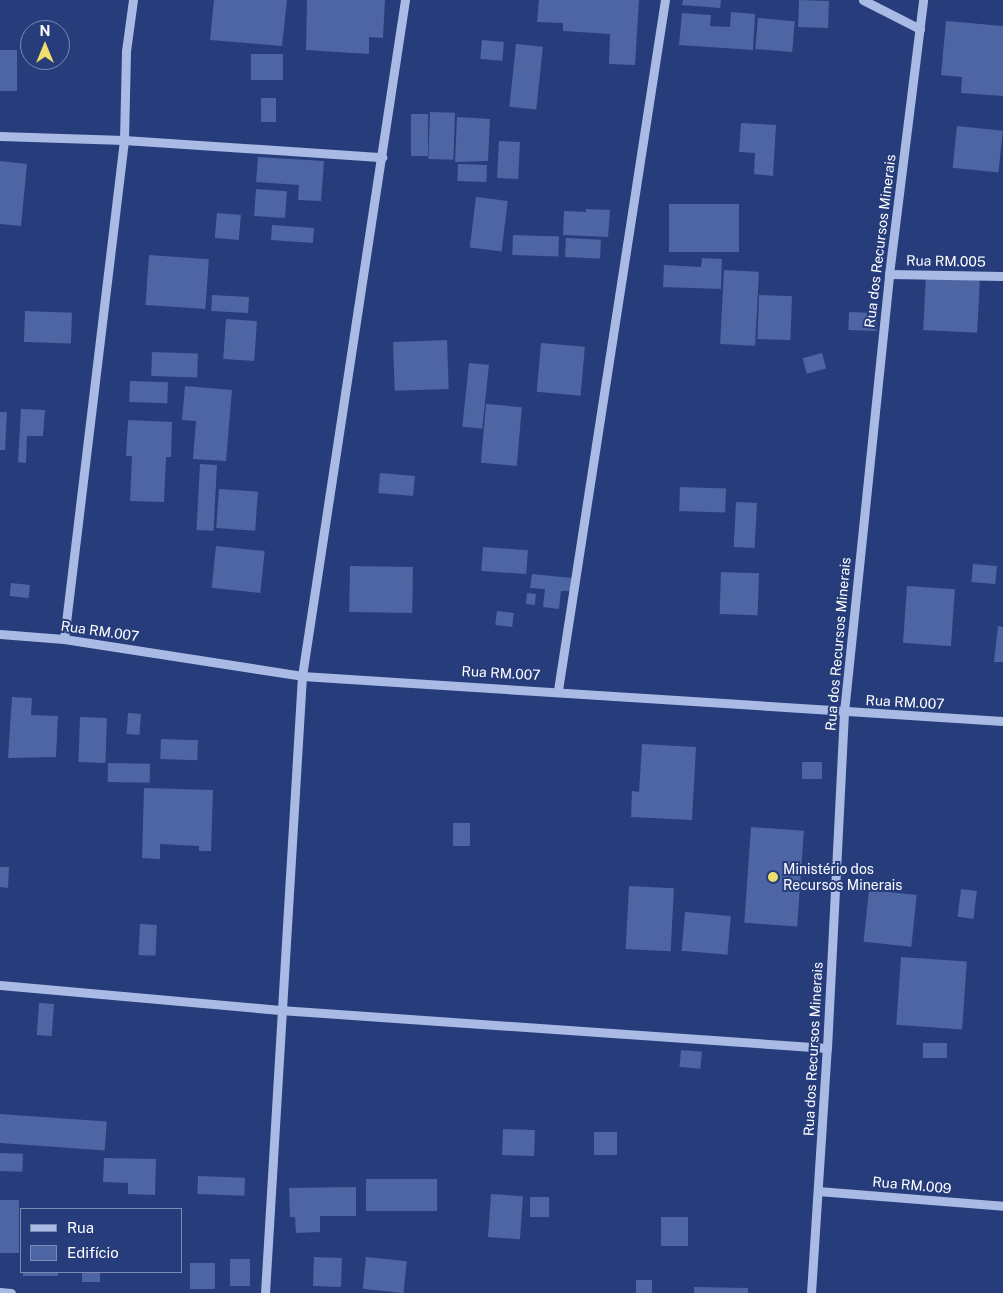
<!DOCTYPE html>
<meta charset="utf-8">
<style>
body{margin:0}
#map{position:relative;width:1003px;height:1293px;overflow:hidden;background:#263c7b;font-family:"Public Sans",sans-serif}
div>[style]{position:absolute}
.building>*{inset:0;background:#4e65a3;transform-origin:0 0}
.minor>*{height:9px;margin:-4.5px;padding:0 4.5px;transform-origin:4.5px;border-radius:4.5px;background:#a9bae4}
.dots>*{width:14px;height:14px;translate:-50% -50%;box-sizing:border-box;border:2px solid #263c7b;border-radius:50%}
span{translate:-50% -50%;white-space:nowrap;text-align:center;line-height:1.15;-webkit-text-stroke:4px #263c7b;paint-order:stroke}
.street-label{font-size:14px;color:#fff}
.poi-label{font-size:14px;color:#fff}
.left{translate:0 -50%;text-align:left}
.legend{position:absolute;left:20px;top:1208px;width:162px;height:65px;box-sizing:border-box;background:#263c7b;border:1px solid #7d8ab0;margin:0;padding:6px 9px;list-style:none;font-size:15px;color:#fff}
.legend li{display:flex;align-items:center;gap:10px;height:25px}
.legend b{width:25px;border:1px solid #7d8ab0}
.north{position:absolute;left:20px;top:20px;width:50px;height:50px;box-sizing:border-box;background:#263c7b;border:1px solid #7d8ab0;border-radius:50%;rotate:0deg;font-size:14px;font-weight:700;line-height:20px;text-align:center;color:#fff}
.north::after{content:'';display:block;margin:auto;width:18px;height:22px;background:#edde6e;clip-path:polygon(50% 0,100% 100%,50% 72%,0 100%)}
</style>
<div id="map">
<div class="building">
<div style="clip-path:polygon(214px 0,287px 0,282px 46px,210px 40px)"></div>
<div style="clip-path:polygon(307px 0,385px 0,383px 38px,369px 37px,369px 54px,306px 50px)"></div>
<div style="clip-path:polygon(539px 0,639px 0,635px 65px,609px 64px,610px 34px,563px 31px,563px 23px,537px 22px)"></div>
<div style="clip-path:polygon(683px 0,721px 0,720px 8px,682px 5px)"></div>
<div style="left:799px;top:0;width:30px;height:27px;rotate:2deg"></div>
<div style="clip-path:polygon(731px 12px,755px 14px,753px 50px,679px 45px,682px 13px,711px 15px,710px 26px,730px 27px)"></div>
<div style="left:758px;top:18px;width:37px;height:31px;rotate:5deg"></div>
<div style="clip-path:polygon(946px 21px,1003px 26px,1003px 96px,961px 93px,962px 77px,941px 75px)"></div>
<div style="left:482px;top:40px;width:22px;height:19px;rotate:5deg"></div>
<div style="left:516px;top:44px;width:27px;height:63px;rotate:6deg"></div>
<div style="left:0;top:50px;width:17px;height:41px"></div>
<div style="left:283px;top:54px;width:26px;height:32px;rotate:90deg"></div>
<div style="left:261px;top:98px;width:15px;height:24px"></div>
<div style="left:430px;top:112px;width:25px;height:47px;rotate:2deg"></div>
<div style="left:411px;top:114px;width:17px;height:42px"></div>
<div style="clip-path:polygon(457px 117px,474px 118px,473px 140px,474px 118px,490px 119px,488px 161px,455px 162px)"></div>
<div style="clip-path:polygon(741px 123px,776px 125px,773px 176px,754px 174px,755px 153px,739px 152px)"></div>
<div style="left:957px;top:126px;width:46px;height:42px;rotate:6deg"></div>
<div style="left:499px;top:141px;width:21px;height:37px;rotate:3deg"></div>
<div style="clip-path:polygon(258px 157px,324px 161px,321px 201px,298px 200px,299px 185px,256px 182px)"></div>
<div style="clip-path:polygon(0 161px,27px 164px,21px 226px,0 224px)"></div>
<div style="left:458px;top:164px;width:29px;height:17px;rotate:2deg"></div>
<div style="left:256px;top:189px;width:31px;height:27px;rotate:4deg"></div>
<div style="left:476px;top:197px;width:32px;height:51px;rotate:7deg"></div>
<div style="left:669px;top:204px;width:70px;height:48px"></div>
<div style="clip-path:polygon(586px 209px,610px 210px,608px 237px,563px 235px,564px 211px,586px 212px)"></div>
<div style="left:217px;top:213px;width:24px;height:25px;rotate:5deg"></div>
<div style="left:272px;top:225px;width:42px;height:15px;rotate:4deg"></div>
<div style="left:513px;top:235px;width:46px;height:20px;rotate:2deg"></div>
<div style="left:566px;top:238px;width:35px;height:19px;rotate:3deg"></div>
<div style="left:149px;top:255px;width:60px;height:50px;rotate:4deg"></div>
<div style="clip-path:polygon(702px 258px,722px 259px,721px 289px,663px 287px,664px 265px,701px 267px)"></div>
<div style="left:724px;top:270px;width:35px;height:74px;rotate:3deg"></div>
<div style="left:926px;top:276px;width:54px;height:54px;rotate:3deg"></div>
<div style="left:212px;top:295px;width:37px;height:16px;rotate:3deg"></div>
<div style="left:759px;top:295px;width:33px;height:44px;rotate:2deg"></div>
<div style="left:25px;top:311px;width:47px;height:31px;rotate:2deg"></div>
<div style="left:849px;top:312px;width:28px;height:18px;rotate:2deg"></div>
<div style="left:226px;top:319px;width:31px;height:40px;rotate:4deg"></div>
<div style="left:447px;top:340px;width:49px;height:54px;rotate:88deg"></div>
<div style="left:541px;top:343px;width:44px;height:49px;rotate:5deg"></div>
<div style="left:152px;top:352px;width:46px;height:24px;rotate:2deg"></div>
<div style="left:822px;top:353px;width:16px;height:20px;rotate:75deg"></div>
<div style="left:469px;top:363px;width:20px;height:64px;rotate:6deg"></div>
<div style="left:130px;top:381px;width:38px;height:21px;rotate:2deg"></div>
<div style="clip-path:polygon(185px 386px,232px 390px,226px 461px,193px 459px,196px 421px,182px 420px)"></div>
<div style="left:486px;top:404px;width:36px;height:59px;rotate:5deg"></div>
<div style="clip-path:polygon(21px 409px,45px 410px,43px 436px,27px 436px,26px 463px,18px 462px)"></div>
<div style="clip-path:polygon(0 412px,7px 412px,5px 450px,0 450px)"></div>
<div style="clip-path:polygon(128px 420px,172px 422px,171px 457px,166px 457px,164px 502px,130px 501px,132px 456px,126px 456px)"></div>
<div style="left:200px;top:464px;width:17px;height:66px;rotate:3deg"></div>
<div style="left:380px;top:473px;width:35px;height:20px;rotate:5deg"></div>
<div style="left:680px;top:487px;width:46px;height:24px;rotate:2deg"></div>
<div style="left:219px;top:489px;width:39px;height:39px;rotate:4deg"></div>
<div style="left:736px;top:502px;width:21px;height:45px;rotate:3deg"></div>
<div style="left:216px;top:546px;width:49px;height:42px;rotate:6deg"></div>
<div style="left:483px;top:547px;width:45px;height:24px;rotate:4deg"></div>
<div style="left:973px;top:564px;width:24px;height:18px;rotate:5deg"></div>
<div style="left:350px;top:566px;width:63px;height:46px;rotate:1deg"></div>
<div style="left:721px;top:572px;width:38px;height:42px;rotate:2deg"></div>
<div style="clip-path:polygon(532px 574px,572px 578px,571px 591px,561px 591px,559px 609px,543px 607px,545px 589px,530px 588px)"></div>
<div style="left:11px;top:583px;width:19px;height:13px;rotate:6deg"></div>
<div style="left:907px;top:586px;width:48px;height:57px;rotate:4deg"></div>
<div style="left:527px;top:593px;width:9px;height:11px;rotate:6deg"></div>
<div style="left:497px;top:611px;width:17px;height:14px;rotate:7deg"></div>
<div style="clip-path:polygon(998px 626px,1003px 627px,1003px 662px,994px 662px)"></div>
<div style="clip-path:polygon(12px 697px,32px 698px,31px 715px,58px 716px,56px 757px,8px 758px)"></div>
<div style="left:128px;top:713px;width:13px;height:21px;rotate:4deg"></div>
<div style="left:80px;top:717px;width:27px;height:45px;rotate:2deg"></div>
<div style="left:161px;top:739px;width:37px;height:20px;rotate:2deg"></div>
<div style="clip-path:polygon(642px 744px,696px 747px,692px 820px,631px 817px,632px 791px,639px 792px)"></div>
<div style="left:802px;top:762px;width:20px;height:17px"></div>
<div style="left:108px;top:763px;width:42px;height:19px;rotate:1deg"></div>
<div style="clip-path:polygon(144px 788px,213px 790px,211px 851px,199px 851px,199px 846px,160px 844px,160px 859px,142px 858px)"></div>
<div style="left:453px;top:823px;width:17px;height:23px"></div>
<div style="left:751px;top:827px;width:53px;height:96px;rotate:4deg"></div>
<div style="clip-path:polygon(0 867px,9px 867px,8px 888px,0 887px)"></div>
<div style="left:629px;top:886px;width:45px;height:63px;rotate:3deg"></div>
<div style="left:961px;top:889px;width:16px;height:28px;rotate:7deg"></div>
<div style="left:869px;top:890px;width:48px;height:52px;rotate:6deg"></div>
<div style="left:685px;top:912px;width:46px;height:39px;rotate:5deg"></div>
<div style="left:140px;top:924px;width:17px;height:31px;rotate:3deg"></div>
<div style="left:901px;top:957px;width:66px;height:68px;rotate:4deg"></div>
<div style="left:39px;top:1003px;width:15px;height:32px;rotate:4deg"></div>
<div style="left:923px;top:1043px;width:24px;height:15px"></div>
<div style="left:681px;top:1050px;width:21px;height:17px;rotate:5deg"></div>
<div style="left:0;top:1114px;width:107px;height:29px;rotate:4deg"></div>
<div style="left:503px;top:1129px;width:32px;height:26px;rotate:2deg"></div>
<div style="left:594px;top:1132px;width:23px;height:23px"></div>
<div style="left:0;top:1153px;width:23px;height:18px;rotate:2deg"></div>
<div style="clip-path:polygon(104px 1158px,156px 1159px,155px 1195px,128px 1194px,128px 1183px,103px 1182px)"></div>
<div style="left:198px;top:1176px;width:47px;height:18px;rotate:2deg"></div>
<div style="left:366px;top:1179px;width:71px;height:32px"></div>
<div style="clip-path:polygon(356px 1187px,356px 1216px,320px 1216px,320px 1232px,296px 1233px,295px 1217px,290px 1217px,289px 1188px)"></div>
<div style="left:491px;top:1194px;width:32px;height:43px;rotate:4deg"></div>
<div style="left:530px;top:1197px;width:19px;height:20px"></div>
<div style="left:0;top:1200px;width:19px;height:53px"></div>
<div style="left:661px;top:1217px;width:27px;height:29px"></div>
<div style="left:314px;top:1257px;width:28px;height:29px;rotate:2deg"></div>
<div style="left:366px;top:1257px;width:41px;height:32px;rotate:6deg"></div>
<div style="left:230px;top:1259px;width:20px;height:27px"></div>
<div style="left:190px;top:1263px;width:25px;height:26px"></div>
<div style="left:23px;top:1272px;width:35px;height:4px"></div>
<div style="left:82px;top:1272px;width:18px;height:10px"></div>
<div style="left:636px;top:1280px;width:16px;height:13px"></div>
<div style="clip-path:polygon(694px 1287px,748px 1288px,748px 1293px,694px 1293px)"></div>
</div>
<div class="minor">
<div style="left:863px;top:0;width:64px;rotate:27deg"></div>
<div style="left:0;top:136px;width:124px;rotate:1.8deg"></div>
<div style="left:124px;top:140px;width:259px;rotate:3.8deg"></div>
<div style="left:889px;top:274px;width:114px;rotate:1deg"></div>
<div style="left:0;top:634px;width:64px;rotate:4.5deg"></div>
<div style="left:64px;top:639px;width:241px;rotate:8.8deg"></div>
<div style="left:302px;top:676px;width:702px;rotate:3.67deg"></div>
<div style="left:64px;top:639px;width:503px;rotate:-83.14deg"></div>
<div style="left:124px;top:140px;width:89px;rotate:-88.7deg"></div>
<div style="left:126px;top:51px;width:51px;rotate:-82.2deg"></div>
<div style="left:558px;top:690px;width:698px;rotate:-81.19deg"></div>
<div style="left:0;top:985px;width:281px;rotate:5.1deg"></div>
<div style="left:280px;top:1010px;width:548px;rotate:3.97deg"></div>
<div style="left:818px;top:1191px;width:186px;rotate:4.6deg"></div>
<div style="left:0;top:1292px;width:11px;rotate:5deg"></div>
<div style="left:265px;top:1293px;width:618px;rotate:-86.57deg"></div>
<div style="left:302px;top:676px;width:684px;rotate:-81.34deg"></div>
<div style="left:811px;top:1293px;width:246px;rotate:-86.3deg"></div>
<div style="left:827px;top:1048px;width:336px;rotate:-87.1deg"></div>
<div style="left:844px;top:712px;width:440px;rotate:-84.1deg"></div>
<div style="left:889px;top:274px;width:276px;rotate:-82.9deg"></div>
</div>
<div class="dots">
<div style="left:773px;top:877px;background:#edde6e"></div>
</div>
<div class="street-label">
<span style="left:880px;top:241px;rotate:-83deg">Rua dos Recursos Minerais</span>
<span style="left:946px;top:261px;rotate:1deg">Rua RM.005</span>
<span style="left:100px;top:631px;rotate:8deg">Rua RM.007</span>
<span style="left:838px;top:644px;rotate:-85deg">Rua dos Recursos Minerais</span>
<span style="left:501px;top:673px;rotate:3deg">Rua RM.007</span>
<span style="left:905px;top:702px;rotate:3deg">Rua RM.007</span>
<span style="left:813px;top:1049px;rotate:-87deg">Rua dos Recursos Minerais</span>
<span style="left:912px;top:1185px;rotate:5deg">Rua RM.009</span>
</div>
<div class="poi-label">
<span class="left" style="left:783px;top:877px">Ministério dos<br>Recursos Minerais</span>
</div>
<ul class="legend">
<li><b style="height:6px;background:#a9bae4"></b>Rua</li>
<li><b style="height:14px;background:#4e65a3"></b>Edifício</li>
</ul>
<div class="north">N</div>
</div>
